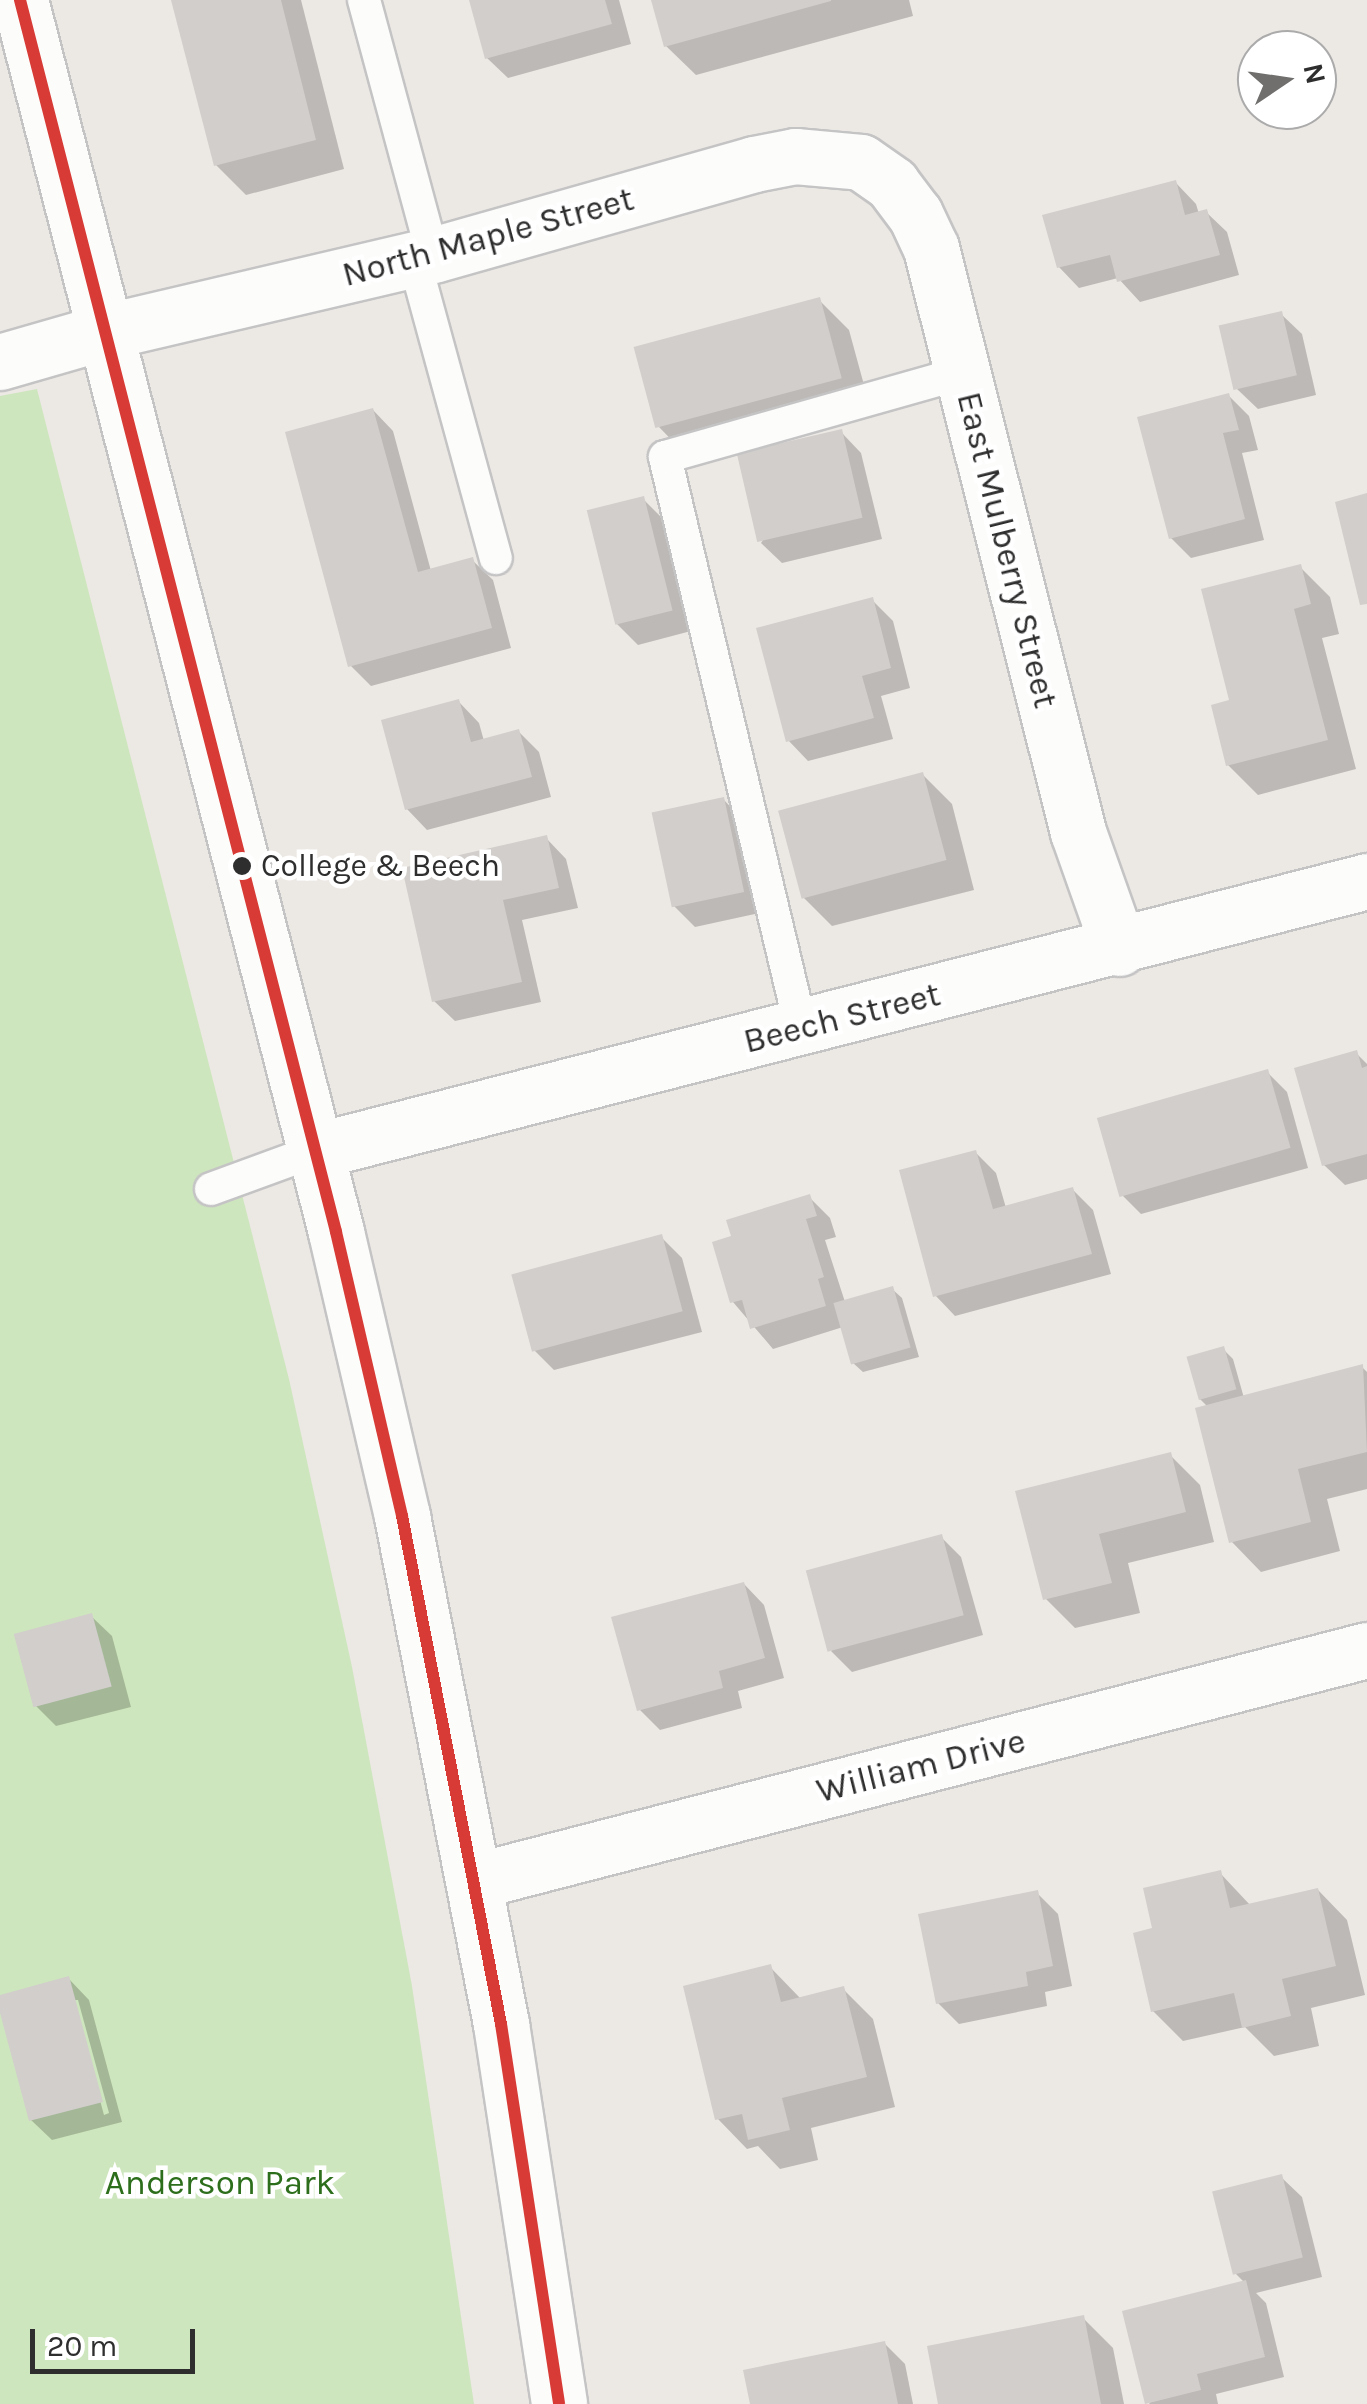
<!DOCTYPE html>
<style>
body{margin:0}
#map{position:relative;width:1367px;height:2404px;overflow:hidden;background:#ece8e4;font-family:Karla,sans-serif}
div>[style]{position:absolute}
.green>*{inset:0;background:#cee6be}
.shadow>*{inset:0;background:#0003}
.building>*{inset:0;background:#d1cecb;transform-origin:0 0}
.roads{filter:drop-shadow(2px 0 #c5c4c5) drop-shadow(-2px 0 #c5c4c5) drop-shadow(0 2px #c5c4c5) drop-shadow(0 -2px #c5c4c5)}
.lane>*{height:32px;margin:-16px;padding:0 16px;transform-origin:16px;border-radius:16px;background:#fcfcfb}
.street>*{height:55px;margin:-27.5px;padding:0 27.5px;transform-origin:27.5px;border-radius:27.5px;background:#fcfcfb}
.secondary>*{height:55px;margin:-27.5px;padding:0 27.5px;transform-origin:27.5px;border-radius:27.5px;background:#fcfcfb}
.bus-1>*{height:12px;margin:-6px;padding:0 6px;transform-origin:6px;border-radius:6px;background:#d83b35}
.dots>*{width:28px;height:28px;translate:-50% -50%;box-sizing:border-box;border:5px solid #fff;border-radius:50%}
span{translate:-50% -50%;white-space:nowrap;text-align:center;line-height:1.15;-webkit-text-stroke:9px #fff;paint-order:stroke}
.bus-label{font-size:32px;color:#2e2e2e}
.left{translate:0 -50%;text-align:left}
.street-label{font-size:35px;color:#2e2e2e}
.park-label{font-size:35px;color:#2c6e1b}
.north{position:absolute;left:1237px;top:30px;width:100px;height:100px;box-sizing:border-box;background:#fff;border:2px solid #ababab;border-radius:50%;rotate:77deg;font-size:28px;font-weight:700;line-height:40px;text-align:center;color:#2e2e2e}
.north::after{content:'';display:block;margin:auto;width:35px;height:45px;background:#706f6e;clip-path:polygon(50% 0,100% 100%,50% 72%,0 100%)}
.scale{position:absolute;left:30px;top:2329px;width:165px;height:45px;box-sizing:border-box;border:5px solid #2e2e2e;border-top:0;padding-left:12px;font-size:30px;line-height:35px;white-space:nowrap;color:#2e2e2e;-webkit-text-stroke:8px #fff;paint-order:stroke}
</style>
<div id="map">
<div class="green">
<div style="clip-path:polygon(37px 389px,289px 1379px,352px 1667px,412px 1986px,474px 2404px,0 2404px,0 396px)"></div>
</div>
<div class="shadow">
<div style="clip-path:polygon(174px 0,301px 0,344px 169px,246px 195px,216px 165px)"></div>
<div style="clip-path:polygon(472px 0,619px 0,631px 44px,508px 78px,487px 58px)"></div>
<div style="clip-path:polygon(653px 0,909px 0,913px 16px,696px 75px,666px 46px)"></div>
<div style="clip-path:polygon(1176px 183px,1196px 204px,1199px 214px,1206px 212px,1227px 232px,1239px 275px,1140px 302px,1118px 278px,1079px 288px,1059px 267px)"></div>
<div style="clip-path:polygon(819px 300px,849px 330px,870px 407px,688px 457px,659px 427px)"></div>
<div style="clip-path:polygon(1281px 314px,1302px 334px,1316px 395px,1258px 409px,1237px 389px)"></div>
<div style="clip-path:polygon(1228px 395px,1249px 416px,1258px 450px,1242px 453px,1264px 540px,1191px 558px,1171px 538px)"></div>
<div style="clip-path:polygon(373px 410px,393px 431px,431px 571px,472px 560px,493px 580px,511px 648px,371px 686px,350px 665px)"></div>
<div style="clip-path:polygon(841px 432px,861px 453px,882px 539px,782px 563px,761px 543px)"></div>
<div style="clip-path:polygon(643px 499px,664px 520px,691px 631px,638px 645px,617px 624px)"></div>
<div style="clip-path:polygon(1300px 567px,1330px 597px,1339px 634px,1322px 638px,1356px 769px,1258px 795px,1228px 765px,1232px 702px)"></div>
<div style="clip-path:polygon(872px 600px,893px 621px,910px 688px,881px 696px,893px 739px,808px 761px,788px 740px)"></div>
<div style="clip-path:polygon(459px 702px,479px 723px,484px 741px,519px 732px,539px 752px,551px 797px,427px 830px,407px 809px)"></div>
<div style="clip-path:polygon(923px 775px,952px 804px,974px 890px,832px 926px,802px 896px)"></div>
<div style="clip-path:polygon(723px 799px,743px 820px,764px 912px,695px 927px,674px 906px)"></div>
<div style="clip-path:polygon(546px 838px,566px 859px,578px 908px,522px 920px,541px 1002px,455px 1021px,434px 1001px,405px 870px)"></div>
<div style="clip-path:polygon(1356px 1053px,1367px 1064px,1367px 1179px,1345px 1185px,1324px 1165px)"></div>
<div style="clip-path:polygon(1267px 1072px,1287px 1092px,1308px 1168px,1141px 1214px,1120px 1193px)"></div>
<div style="clip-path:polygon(975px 1152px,996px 1173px,1006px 1208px,1073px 1190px,1093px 1210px,1111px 1274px,955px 1316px,935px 1295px)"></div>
<div style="clip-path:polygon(809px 1197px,830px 1218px,836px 1237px,825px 1240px,845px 1302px,892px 1289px,902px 1298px,919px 1357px,863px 1372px,853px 1363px,843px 1327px,773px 1349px,733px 1302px,734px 1238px)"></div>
<div style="clip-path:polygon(661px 1237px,682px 1258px,702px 1332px,554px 1370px,533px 1349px)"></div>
<div style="clip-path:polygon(1223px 1349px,1233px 1359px,1244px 1398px,1362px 1367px,1367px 1372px,1367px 1489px,1327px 1499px,1340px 1551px,1261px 1572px,1232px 1542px,1208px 1407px,1199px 1398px)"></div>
<div style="clip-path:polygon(1170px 1455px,1200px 1485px,1214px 1542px,1128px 1563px,1140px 1613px,1075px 1628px,1045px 1598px,1018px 1493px)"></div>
<div style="clip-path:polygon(941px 1537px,961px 1557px,983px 1635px,852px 1672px,831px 1651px)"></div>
<div style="clip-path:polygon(744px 1584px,764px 1605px,784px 1678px,738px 1691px,742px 1708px,660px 1730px,639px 1709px)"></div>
<div style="clip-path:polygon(91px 1616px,112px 1636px,131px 1707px,56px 1726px,36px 1706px)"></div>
<div style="clip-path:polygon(1220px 1873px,1251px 1906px,1318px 1890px,1347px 1920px,1365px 1995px,1311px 2008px,1319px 2046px,1274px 2056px,1245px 2027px,1183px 2041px,1153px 2011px,1155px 1930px)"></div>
<div style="clip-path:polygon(1037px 1893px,1058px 1914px,1072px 1986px,1045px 1992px,1047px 2006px,959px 2024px,938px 2003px)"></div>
<div style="clip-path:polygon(770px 1967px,801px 1999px,843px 1989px,873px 2019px,895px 2107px,811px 2128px,818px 2160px,780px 2169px,758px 2146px,747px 2149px,718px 2119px)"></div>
<div style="clip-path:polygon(evenodd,69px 1979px,89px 2000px,122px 2122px,52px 2140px,31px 2120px,0 1998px,69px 1979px,73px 2000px,78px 2000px,109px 2113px,104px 2115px,73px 2000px)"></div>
<div style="clip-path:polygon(1281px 2177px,1302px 2197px,1322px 2277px,1256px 2293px,1266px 2303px,1284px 2377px,1216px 2394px,1218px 2404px,1149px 2404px,1245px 2283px,1235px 2273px)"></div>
<div style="clip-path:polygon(1083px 2318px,1113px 2348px,1124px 2404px,941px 2404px)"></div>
<div style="clip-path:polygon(884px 2343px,905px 2364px,913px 2404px,752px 2404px)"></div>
</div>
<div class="building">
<div style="clip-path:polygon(171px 0,281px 0,316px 140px,214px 166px)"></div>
<div style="clip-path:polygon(469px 0,605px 0,612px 24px,485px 59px)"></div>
<div style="clip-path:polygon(651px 0,831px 0,831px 1px,664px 47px)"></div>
<div style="clip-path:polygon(1176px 180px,1185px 215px,1207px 209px,1220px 255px,1117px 282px,1110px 255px,1057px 268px,1042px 215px)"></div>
<div style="left:820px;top:297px;width:84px;height:193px;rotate:75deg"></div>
<div style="left:1282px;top:311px;width:66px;height:65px;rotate:77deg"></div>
<div style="clip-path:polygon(1229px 393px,1239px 430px,1223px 433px,1245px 519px,1169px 539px,1137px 417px)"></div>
<div style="clip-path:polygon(373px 408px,418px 572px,473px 557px,492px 628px,348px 667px,285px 432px)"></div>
<div style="left:842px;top:429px;width:91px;height:108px;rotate:77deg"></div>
<div style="clip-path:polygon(1367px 493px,1367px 604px,1360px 605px,1335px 502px)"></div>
<div style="left:644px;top:496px;width:118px;height:59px;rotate:76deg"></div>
<div style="clip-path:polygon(1301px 564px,1311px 604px,1294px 609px,1328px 740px,1226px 766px,1211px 705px,1229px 700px,1201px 589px)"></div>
<div style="clip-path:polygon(873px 597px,891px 668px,862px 676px,874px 718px,786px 742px,756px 628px)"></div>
<div style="clip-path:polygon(459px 699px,471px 742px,519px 729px,532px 777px,405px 810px,381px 720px)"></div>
<div style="left:923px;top:772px;width:91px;height:150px;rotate:75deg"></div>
<div style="left:724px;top:797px;width:97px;height:74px;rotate:78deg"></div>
<div style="clip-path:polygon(547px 835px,559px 888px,503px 900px,522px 982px,432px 1002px,402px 868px)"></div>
<div style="clip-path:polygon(1357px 1050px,1362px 1068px,1367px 1066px,1367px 1154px,1322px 1166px,1294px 1068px)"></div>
<div style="left:1268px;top:1069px;width:82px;height:178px;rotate:74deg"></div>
<div style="clip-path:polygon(976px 1150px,993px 1209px,1073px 1187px,1092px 1254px,933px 1297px,899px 1170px)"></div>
<div style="clip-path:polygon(810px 1194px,817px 1216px,806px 1219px,824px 1277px,818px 1279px,826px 1306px,750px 1329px,742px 1300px,730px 1303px,712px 1242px,731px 1236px,726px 1220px)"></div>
<div style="left:662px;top:1234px;width:80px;height:156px;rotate:75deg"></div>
<div style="left:893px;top:1286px;width:64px;height:62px;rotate:74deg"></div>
<div style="left:1224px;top:1346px;width:45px;height:39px;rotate:74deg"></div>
<div style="clip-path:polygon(1363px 1364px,1367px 1452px,1298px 1469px,1311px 1522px,1229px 1543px,1195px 1408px)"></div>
<div style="clip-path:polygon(1171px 1452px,1186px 1512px,1099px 1534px,1112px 1583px,1043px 1600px,1015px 1491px)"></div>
<div style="left:942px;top:1534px;width:84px;height:141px;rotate:75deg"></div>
<div style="clip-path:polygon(744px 1582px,765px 1658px,719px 1671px,723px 1688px,637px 1711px,611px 1617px)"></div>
<div style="left:92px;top:1613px;width:76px;height:81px;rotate:75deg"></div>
<div style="clip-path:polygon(1221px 1870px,1230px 1908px,1318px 1888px,1336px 1966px,1282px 1979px,1291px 2016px,1242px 2028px,1234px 1993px,1151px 2012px,1133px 1933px,1152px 1928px,1143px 1888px)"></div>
<div style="clip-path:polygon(1038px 1890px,1053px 1966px,1026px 1972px,1028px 1986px,936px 2004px,918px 1914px)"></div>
<div style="clip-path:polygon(771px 1964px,781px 2002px,844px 1986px,867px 2077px,782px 2098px,790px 2130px,748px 2140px,742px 2114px,715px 2120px,683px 1986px)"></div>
<div style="clip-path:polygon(69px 1976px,103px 2102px,29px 2121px,0 2013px,0 1995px)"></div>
<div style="left:1282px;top:2174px;width:86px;height:72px;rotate:76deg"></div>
<div style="clip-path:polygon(1246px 2280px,1265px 2357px,1197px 2374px,1201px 2390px,1145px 2404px,1122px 2311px)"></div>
<div style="clip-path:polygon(1084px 2315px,1101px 2404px,938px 2404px,927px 2346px)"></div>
<div style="clip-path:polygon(885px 2341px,898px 2404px,750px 2404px,743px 2370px)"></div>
</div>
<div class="roads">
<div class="lane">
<div style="left:364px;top:0;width:264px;rotate:74.9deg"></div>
<div style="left:414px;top:259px;width:310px;rotate:74.7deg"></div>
<div style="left:801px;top:1028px;width:587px;rotate:-103.4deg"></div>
<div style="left:665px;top:457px;width:309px;rotate:-15.8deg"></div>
<div style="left:211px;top:1189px;width:111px;rotate:-20.1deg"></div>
</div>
<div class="street">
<div style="left:0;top:362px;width:108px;rotate:-16.1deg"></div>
<div style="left:104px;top:332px;width:338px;rotate:-13.2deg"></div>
<div style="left:433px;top:255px;width:334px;rotate:-15.8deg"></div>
<div style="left:754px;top:164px;width:42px;rotate:-11deg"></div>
<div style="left:795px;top:156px;width:66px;rotate:5.2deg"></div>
<div style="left:861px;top:162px;width:38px;rotate:35deg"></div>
<div style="left:892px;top:184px;width:38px;rotate:53deg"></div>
<div style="left:915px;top:214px;width:38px;rotate:65deg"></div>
<div style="left:931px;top:248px;width:602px;rotate:75.87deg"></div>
<div style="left:1078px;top:832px;width:123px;rotate:70.5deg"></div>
<div style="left:475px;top:1881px;width:921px;rotate:-14.52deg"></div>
</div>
<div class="secondary">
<div style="left:20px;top:0;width:1272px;rotate:75.61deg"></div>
<div style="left:336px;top:1232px;width:292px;rotate:76.9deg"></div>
<div style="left:402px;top:1516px;width:518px;rotate:78.97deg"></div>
<div style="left:501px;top:2024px;width:384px;rotate:81.3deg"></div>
<div style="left:315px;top:1151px;width:1086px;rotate:-14.39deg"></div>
</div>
</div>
<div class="bus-1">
<div style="left:20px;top:0;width:1272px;rotate:75.61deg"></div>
<div style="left:336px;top:1232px;width:292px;rotate:76.9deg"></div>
<div style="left:402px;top:1516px;width:518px;rotate:78.97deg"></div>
<div style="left:501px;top:2024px;width:384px;rotate:81.3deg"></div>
</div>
<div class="dots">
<div style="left:242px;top:866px;background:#2e2e2e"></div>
</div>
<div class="bus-label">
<span class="left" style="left:261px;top:866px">College &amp; Beech</span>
</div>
<div class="street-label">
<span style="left:488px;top:237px;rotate:-15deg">North Maple Street</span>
<span style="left:1007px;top:550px;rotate:76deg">East Mulberry Street</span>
<span style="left:842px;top:1018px;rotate:-14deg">Beech Street</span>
<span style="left:921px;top:1766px;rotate:-14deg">William Drive</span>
</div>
<div class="park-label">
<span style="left:220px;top:2183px">Anderson Park</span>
</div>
<div class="north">N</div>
<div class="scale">20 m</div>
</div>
